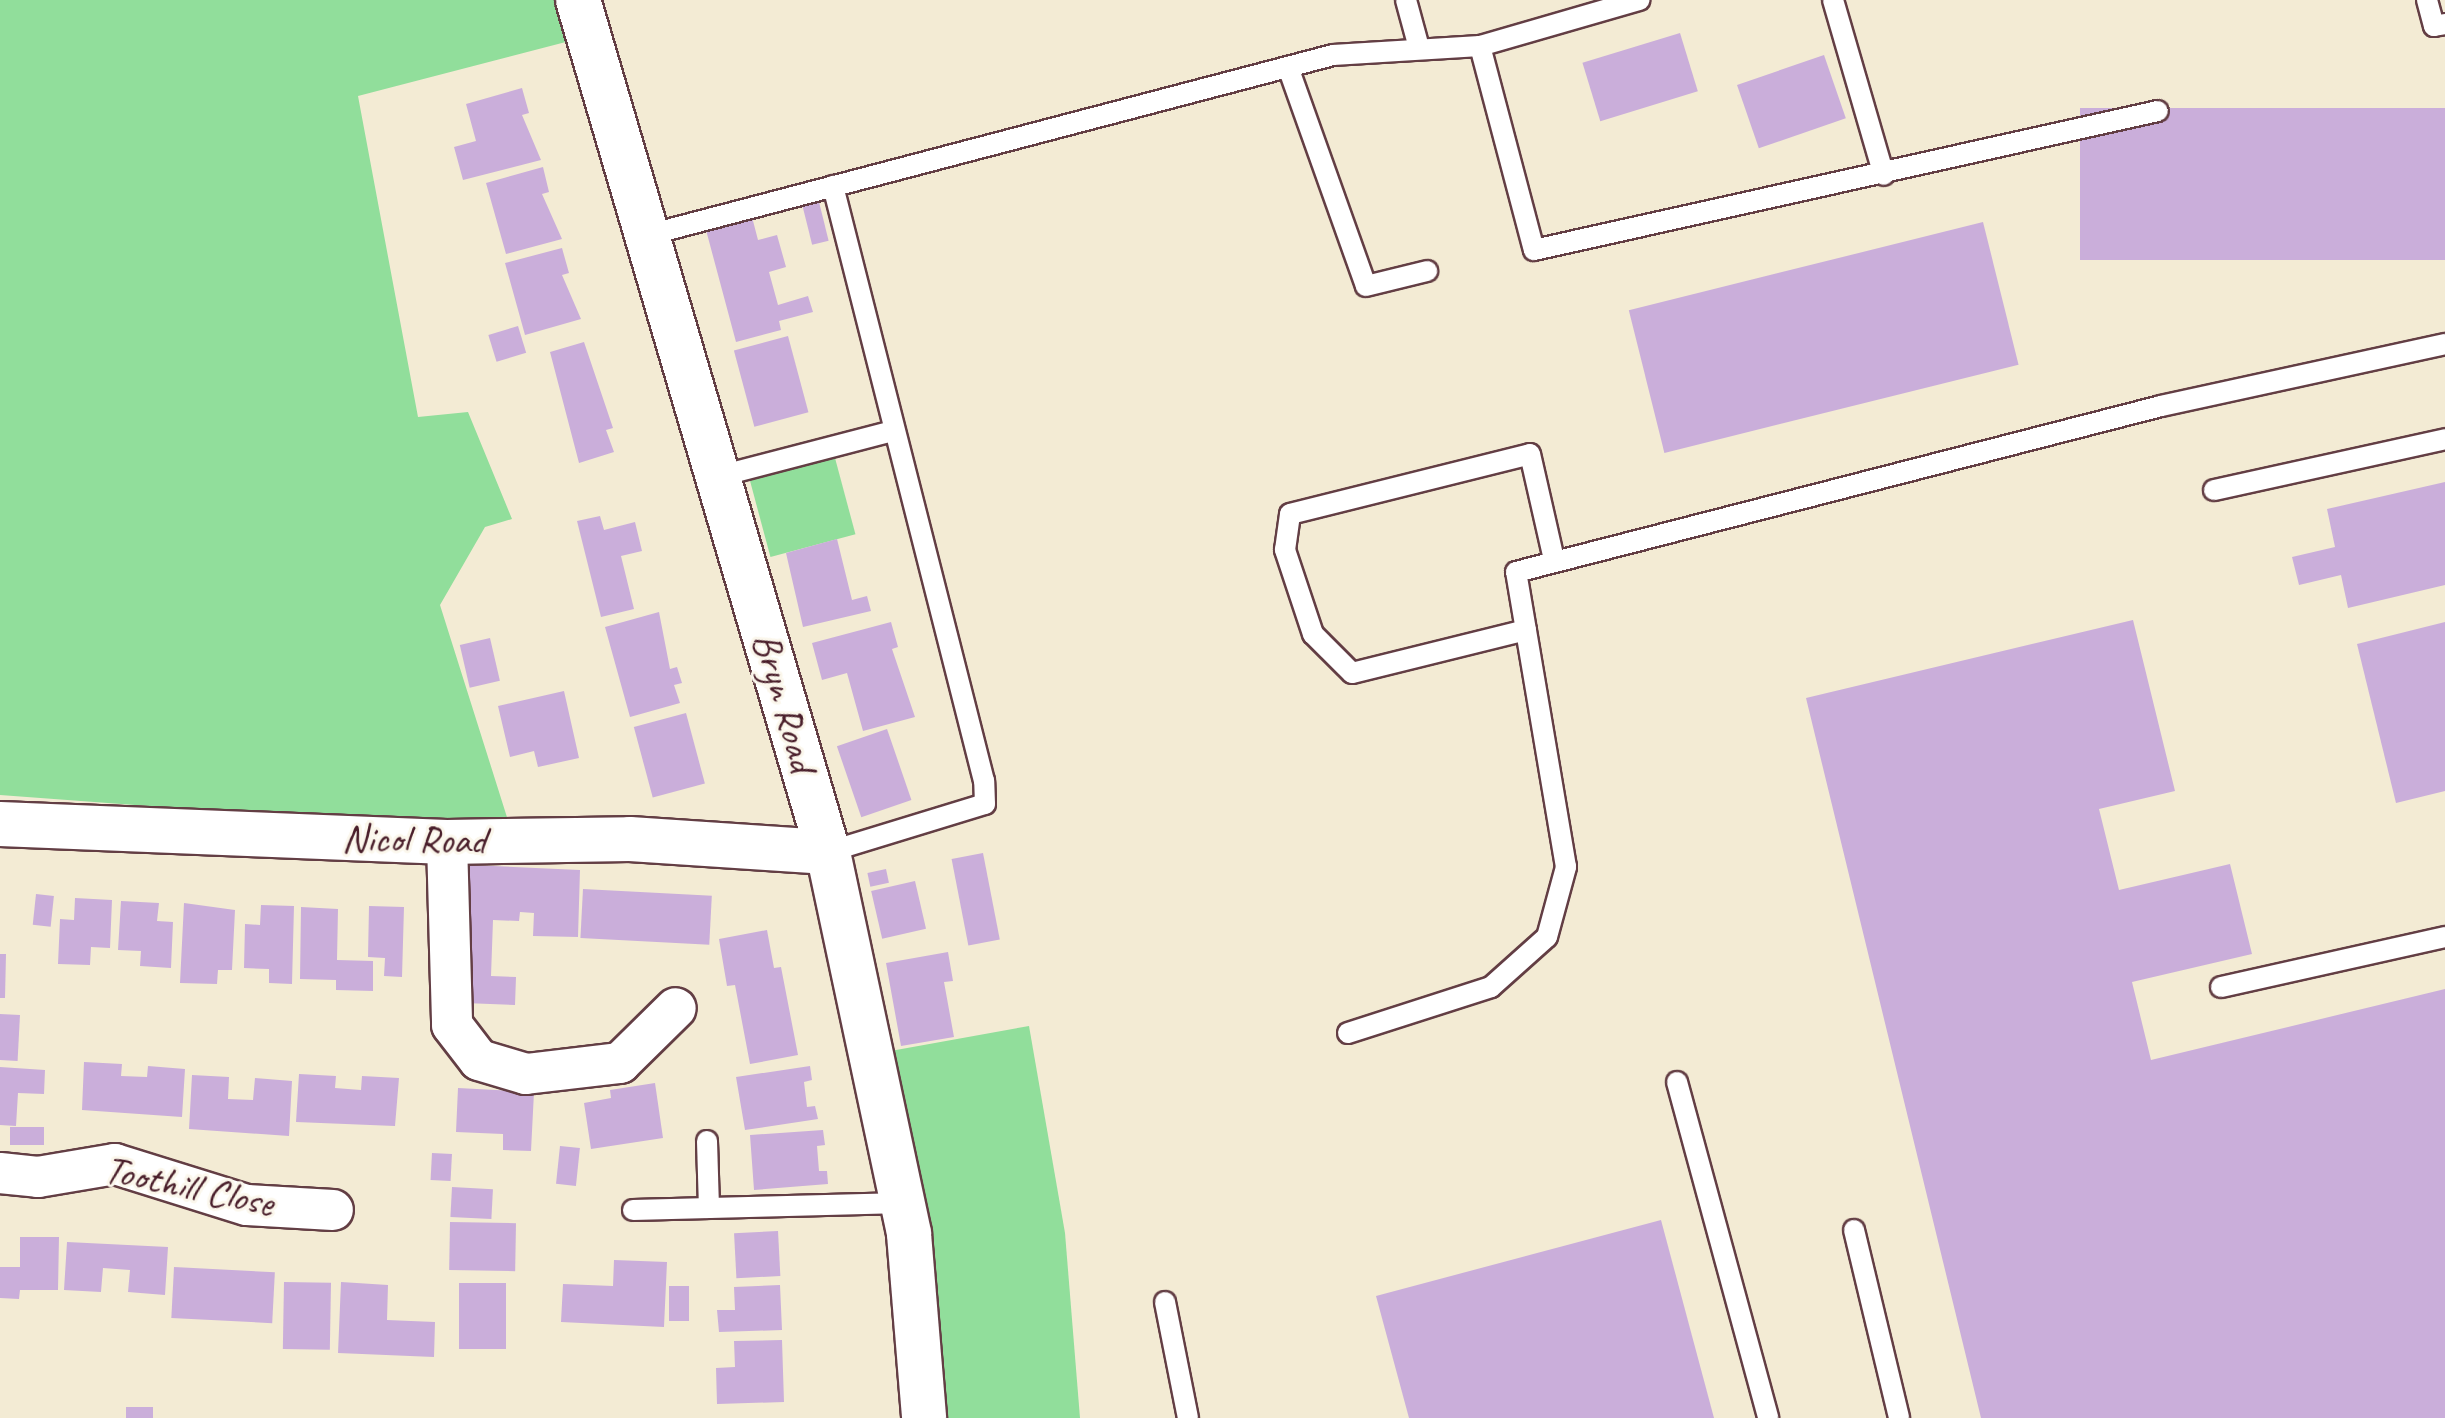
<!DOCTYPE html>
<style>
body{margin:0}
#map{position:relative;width:2445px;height:1418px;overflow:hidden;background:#f3ebd4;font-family:Caveat,sans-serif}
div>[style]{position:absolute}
.green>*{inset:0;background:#91de9b;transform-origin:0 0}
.building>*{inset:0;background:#caaeda;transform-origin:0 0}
.roads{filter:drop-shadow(2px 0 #633e44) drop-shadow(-2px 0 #633e44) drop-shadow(0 2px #633e44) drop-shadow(0 -2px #633e44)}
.lane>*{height:20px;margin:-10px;padding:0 10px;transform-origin:10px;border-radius:10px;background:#fff}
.street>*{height:40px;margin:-20px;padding:0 20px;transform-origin:20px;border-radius:20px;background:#fff}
.secondary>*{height:44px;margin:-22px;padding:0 22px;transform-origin:22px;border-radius:22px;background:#fff}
span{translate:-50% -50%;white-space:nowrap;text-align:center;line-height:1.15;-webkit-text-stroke:6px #fbf7ec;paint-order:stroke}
.street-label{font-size:40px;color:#4a1f2b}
</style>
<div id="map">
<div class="green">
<div style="clip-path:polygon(0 0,567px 0,585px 37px,358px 96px,418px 417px,468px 412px,512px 519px,485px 527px,440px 605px,512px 833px,0 795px)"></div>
<div style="left:835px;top:458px;width:79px;height:88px;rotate:75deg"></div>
<div style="clip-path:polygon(1029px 1026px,1065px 1233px,1080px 1418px,932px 1418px,885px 1052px)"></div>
</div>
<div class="building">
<div style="left:1680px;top:33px;width:61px;height:102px;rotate:73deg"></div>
<div style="left:1824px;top:55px;width:67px;height:92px;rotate:71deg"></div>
<div style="clip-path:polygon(522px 88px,529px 113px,522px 115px,541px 160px,463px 180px,454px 147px,476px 141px,466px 104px)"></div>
<div style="left:2445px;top:108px;width:152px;height:365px;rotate:90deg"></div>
<div style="clip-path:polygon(543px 167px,549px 192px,542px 194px,562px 239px,506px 254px,486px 183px)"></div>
<div style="left:818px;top:198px;width:44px;height:17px;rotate:76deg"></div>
<div style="clip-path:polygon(752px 217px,758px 240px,777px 235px,786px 267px,769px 272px,778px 305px,808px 296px,813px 312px,779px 321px,781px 330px,736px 342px,706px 230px)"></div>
<div style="left:1983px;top:222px;width:147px;height:365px;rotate:76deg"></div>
<div style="clip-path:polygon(562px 248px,569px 273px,562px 275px,581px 319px,525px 335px,505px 263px)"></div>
<div style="left:518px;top:326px;width:28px;height:31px;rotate:73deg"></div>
<div style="left:788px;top:336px;width:79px;height:56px;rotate:75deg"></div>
<div style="clip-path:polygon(584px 342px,613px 428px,606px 430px,614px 452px,579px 463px,550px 352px)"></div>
<div style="clip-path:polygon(2445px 482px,2445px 585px,2348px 608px,2341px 575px,2299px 585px,2292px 557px,2335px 547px,2327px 509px)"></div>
<div style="clip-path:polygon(600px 516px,604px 530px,635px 522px,642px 551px,621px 556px,634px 609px,601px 617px,577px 521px)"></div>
<div style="clip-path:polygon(837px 539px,852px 600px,867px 596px,871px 611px,803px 627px,786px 553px)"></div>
<div style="clip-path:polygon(659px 612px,670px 669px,677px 667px,682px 683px,674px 685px,680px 703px,630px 717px,605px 627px)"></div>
<div style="clip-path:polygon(2133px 620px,2175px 791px,2099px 809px,2119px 890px,2230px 864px,2252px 954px,2132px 982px,2151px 1060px,2445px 989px,2445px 1418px,1981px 1418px,1806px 698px)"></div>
<div style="clip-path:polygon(891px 622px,898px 647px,892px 649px,915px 717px,863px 731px,847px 673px,822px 680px,812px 643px)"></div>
<div style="clip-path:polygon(2445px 622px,2445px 791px,2396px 803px,2357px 644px)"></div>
<div style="left:490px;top:638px;width:44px;height:31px;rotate:77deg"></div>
<div style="clip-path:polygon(564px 691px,579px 758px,538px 767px,534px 751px,510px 757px,498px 706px)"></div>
<div style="left:686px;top:713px;width:73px;height:54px;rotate:75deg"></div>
<div style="left:887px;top:729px;width:75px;height:53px;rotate:71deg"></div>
<div style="left:983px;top:853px;width:88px;height:32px;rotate:79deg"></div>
<div style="clip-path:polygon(470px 865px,580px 870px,578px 937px,533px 936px,534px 913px,520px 912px,519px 921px,493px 920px,491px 976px,516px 977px,515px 1005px,464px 1003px)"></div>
<div style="left:886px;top:869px;width:14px;height:19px;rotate:78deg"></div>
<div style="left:915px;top:881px;width:49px;height:45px;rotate:77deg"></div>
<div style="left:583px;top:889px;width:129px;height:49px;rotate:3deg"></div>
<div style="left:36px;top:894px;width:18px;height:31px;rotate:6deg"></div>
<div style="clip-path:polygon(75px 898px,112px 900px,110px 948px,91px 947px,90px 965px,58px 964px,60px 919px,74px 920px)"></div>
<div style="clip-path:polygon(121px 901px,159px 903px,157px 921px,173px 922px,171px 968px,140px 966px,141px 951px,118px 950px)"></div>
<div style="clip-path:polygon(184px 903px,235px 910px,232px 970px,218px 970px,217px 984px,180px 983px)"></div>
<div style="clip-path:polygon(261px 905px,294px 906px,292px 984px,269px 983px,269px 969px,244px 968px,245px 924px,260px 925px)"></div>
<div style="clip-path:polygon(369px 906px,404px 907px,402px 977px,384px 976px,385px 958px,368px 957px)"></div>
<div style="clip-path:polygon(301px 907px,338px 909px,337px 960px,373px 961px,373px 991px,336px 990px,336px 980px,300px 979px)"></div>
<div style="clip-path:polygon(767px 930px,774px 968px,781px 967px,798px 1055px,750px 1064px,735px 985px,727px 986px,719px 939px)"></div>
<div style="clip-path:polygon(948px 952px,953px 981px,944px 982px,954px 1037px,901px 1046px,886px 963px)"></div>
<div style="clip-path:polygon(0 954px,6px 954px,5px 998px,0 998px)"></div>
<div style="left:0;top:1014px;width:20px;height:46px;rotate:3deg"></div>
<div style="clip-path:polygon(84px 1062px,122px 1064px,121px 1076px,147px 1077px,148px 1066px,185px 1069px,182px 1117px,82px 1110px)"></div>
<div style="clip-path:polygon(810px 1066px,812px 1080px,804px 1082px,807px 1107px,815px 1106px,818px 1119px,745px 1130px,736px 1077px)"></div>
<div style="clip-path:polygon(0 1067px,45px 1070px,44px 1094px,18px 1093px,16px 1126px,0 1125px)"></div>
<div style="clip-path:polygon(299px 1074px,336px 1076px,335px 1088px,361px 1090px,362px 1076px,399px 1078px,395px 1126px,296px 1122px)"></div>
<div style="clip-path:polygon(192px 1075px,229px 1077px,228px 1099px,253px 1100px,255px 1078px,292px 1081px,289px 1136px,189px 1129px)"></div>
<div style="clip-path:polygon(655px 1083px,663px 1138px,591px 1149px,584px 1103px,611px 1098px,610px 1090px)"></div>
<div style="clip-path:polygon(458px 1088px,534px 1092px,531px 1151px,503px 1150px,503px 1134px,456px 1132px)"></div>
<div style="left:10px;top:1127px;width:34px;height:18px"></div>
<div style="clip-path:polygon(823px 1130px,825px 1145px,817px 1146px,819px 1171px,827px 1171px,828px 1184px,754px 1190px,750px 1135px)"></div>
<div style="left:560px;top:1146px;width:20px;height:38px;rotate:6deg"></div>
<div style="left:432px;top:1153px;width:20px;height:27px;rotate:3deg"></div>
<div style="left:452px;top:1187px;width:41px;height:30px;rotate:3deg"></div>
<div style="clip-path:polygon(1661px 1220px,1714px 1418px,1409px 1418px,1376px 1296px)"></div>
<div style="left:450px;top:1222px;width:66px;height:48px;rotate:1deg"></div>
<div style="left:778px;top:1231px;width:45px;height:44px;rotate:87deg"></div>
<div style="clip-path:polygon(20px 1237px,59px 1237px,58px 1290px,20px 1290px,19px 1299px,0 1298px,0 1267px,20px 1267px)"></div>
<div style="clip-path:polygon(67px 1242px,168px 1247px,165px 1295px,128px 1292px,130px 1270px,103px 1268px,101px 1292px,64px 1290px)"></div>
<div style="clip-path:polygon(614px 1260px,667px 1262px,664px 1327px,561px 1322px,563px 1284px,613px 1286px)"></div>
<div style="left:174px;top:1267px;width:101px;height:51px;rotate:3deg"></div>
<div style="left:284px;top:1282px;width:47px;height:67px;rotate:1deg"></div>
<div style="clip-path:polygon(341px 1282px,388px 1285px,387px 1320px,435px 1322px,434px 1357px,338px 1353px)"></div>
<div style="left:459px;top:1283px;width:47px;height:66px"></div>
<div style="clip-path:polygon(780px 1285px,782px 1330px,719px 1332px,717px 1310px,735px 1310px,734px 1287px)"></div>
<div style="left:669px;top:1286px;width:20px;height:35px"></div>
<div style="clip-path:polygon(782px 1340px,784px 1402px,717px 1404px,716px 1368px,735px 1367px,734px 1341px)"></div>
<div style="left:153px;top:1407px;width:11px;height:27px;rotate:90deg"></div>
</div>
<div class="roads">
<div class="lane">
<div style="left:1406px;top:0;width:50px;rotate:74.8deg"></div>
<div style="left:1833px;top:0;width:182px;rotate:73.8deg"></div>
<div style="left:2427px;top:0;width:27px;rotate:75deg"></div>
<div style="left:2434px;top:26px;width:11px;rotate:-10deg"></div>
<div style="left:1480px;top:46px;width:211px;rotate:75.2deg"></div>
<div style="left:1534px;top:250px;width:639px;rotate:-12.56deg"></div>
<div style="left:1288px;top:67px;width:232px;rotate:70.4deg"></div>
<div style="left:1366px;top:286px;width:63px;rotate:-13.8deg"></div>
<div style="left:648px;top:235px;width:708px;rotate:-14.72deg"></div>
<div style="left:1333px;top:55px;width:147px;rotate:-3.5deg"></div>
<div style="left:1480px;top:46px;width:166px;rotate:-16.1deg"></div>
<div style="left:720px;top:476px;width:179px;rotate:-14.6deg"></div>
<div style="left:2214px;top:490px;width:237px;rotate:-12.4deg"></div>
<div style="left:1526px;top:630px;width:179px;rotate:166.1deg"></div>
<div style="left:1352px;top:673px;width:55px;rotate:-135deg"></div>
<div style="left:1313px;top:634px;width:89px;rotate:-108.4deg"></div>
<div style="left:1285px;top:550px;width:36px;rotate:-82deg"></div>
<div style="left:1290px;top:514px;width:247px;rotate:-14deg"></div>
<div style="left:1530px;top:454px;width:109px;rotate:77.2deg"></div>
<div style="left:828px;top:852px;width:164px;rotate:-17deg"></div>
<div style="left:985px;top:804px;width:23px;rotate:-92deg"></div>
<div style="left:984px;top:781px;width:614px;rotate:-104.24deg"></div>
<div style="left:2221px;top:987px;width:230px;rotate:-12.6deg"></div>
<div style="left:1348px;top:1033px;width:150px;rotate:-17.8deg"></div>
<div style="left:1491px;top:987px;width:75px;rotate:-41.8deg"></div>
<div style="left:1547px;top:937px;width:73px;rotate:-74.8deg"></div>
<div style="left:1566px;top:867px;width:299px;rotate:-99.6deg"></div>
<div style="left:1516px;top:572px;width:666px;rotate:-14.43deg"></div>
<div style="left:2161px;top:406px;width:291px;rotate:-12.3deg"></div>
<div style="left:1677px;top:1082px;width:348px;rotate:74.8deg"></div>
<div style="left:707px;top:1141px;width:67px;rotate:88.3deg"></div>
<div style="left:633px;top:1210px;width:270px;rotate:-1.5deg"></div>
<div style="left:1854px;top:1230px;width:193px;rotate:76.5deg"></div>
<div style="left:1165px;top:1302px;width:118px;rotate:78.8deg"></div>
</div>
<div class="street">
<div style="left:447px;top:842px;width:183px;rotate:88.4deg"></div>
<div style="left:452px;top:1025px;width:44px;rotate:52.4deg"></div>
<div style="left:479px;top:1060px;width:49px;rotate:16.6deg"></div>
<div style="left:526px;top:1074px;width:95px;rotate:-6.7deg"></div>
<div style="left:620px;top:1063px;width:78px;rotate:-44.5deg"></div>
<div style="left:0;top:1173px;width:38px;rotate:6deg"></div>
<div style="left:38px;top:1177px;width:78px;rotate:-9.6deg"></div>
<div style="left:115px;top:1164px;width:138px;rotate:17.3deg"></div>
<div style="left:247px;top:1205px;width:86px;rotate:3.3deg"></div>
</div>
<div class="secondary">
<div style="left:578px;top:0;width:888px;rotate:73.65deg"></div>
<div style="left:828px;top:852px;width:390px;rotate:78deg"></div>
<div style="left:909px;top:1234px;width:185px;rotate:85.3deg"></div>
<div style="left:0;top:824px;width:447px;rotate:2.3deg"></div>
<div style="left:447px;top:842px;width:183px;rotate:-0.9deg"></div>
<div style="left:630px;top:839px;width:198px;rotate:3.8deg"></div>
</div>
</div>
<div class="street-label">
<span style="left:785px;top:702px;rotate:74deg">Bryn Road</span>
<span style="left:414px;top:839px;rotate:1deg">Nicol Road</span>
<span style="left:189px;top:1186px;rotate:12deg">Toothill Close</span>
</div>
</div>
